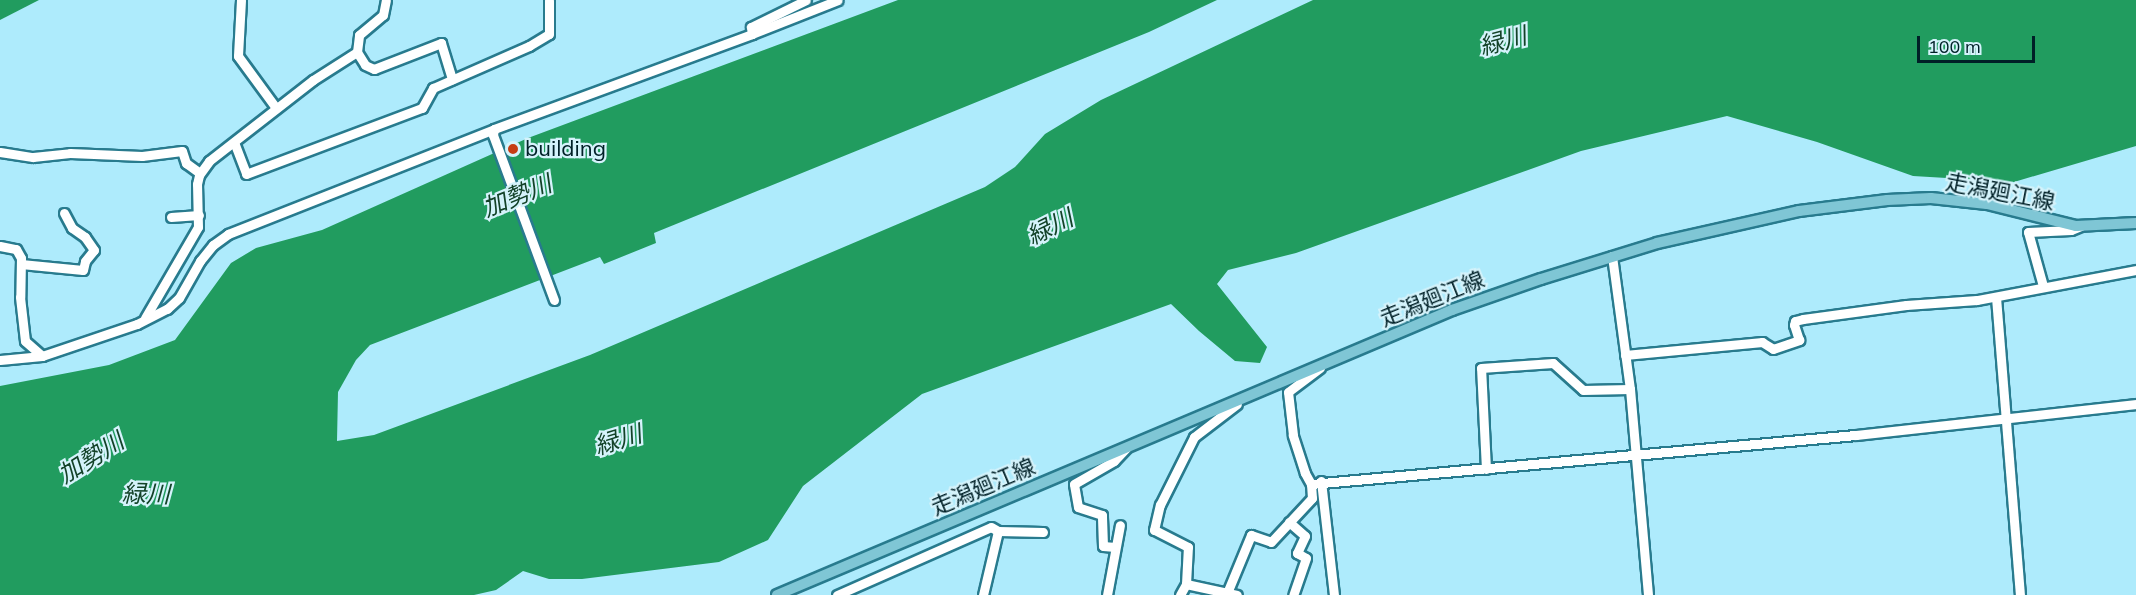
<!DOCTYPE html>
<meta charset="utf-8">
<style>
body{margin:0}
#map{position:relative;width:2136px;height:595px;overflow:hidden;background:#aeebfc;font-family:Mulish,"Noto Sans JP",sans-serif}
div>[style]{position:absolute}
.water>*{inset:0;background:#219c5f}
.roads{filter:drop-shadow(2px 0 #287b8e) drop-shadow(-2px 0 #287b8e) drop-shadow(0 2px #287b8e) drop-shadow(0 -2px #287b8e)}
.minor>*{height:9px;margin:-4.5px;padding:0 4.5px;transform-origin:4.5px;border-radius:4.5px;background:#fff}
.major>*{height:10px;margin:-5px;padding:0 5px;transform-origin:5px;border-radius:5px;background:#7fc6d5}
.dots>*{width:16px;height:16px;translate:-50% -50%;box-sizing:border-box;border:3px solid #d5f3fb;border-radius:50%}
span{translate:-50% -50%;white-space:nowrap;text-align:center;line-height:1.15;-webkit-text-stroke:4.5px #d5f3fb;paint-order:stroke}
.poi-label{font-size:22px;color:#002027}
.left{translate:0 -50%;text-align:left}
.street-label{font-size:22px;color:#002027}
.water-label{font-size:24px;color:#134228;font-style:italic}
.scale{position:absolute;left:1917px;top:36px;width:118px;height:27px;box-sizing:border-box;border:3px solid #002027;border-top:0;padding-left:8px;font-size:18px;line-height:21px;white-space:nowrap;color:#002027;-webkit-text-stroke:4px #d5f3fb;paint-order:stroke}
</style>
<div id="map">
<div class="water">
<div style="clip-path:polygon(0 0,39px 0,0 20px)"></div>
<div style="clip-path:polygon(898px 0,1217px 0,1149px 32px,654px 233px,656px 243px,604px 264px,600px 257px,370px 345px,356px 360px,338px 392px,337px 441px,374px 435px,590px 355px,985px 187px,1015px 167px,1045px 134px,1101px 100px,1313px 0,2136px 0,2136px 146px,2014px 182px,1913px 176px,1817px 142px,1727px 116px,1581px 151px,1296px 253px,1228px 270px,1217px 284px,1267px 347px,1260px 363px,1235px 361px,1199px 331px,1171px 304px,922px 394px,803px 486px,768px 540px,719px 562px,582px 579px,549px 579px,523px 571px,496px 590px,474px 595px,0 595px,0 386px,109px 365px,175px 340px,231px 263px,256px 248px,322px 230px,528px 138px)"></div>
</div>
<div class="roads">
<div class="minor">
<div style="left:241px;top:0;width:56px;rotate:93.1deg"></div>
<div style="left:238px;top:56px;width:64px;rotate:53.8deg"></div>
<div style="left:752px;top:34px;width:92px;rotate:-21.6deg"></div>
<div style="left:357px;top:52px;width:15px;rotate:58deg"></div>
<div style="left:365px;top:65px;width:10px;rotate:24deg"></div>
<div style="left:374px;top:69px;width:72px;rotate:-21.2deg"></div>
<div style="left:441px;top:43px;width:38px;rotate:73deg"></div>
<div style="left:234px;top:142px;width:34px;rotate:69deg"></div>
<div style="left:246px;top:174px;width:188px;rotate:-20.6deg"></div>
<div style="left:422px;top:108px;width:23px;rotate:-61deg"></div>
<div style="left:433px;top:88px;width:105px;rotate:-23.6deg"></div>
<div style="left:529px;top:46px;width:23px;rotate:-31deg"></div>
<div style="left:549px;top:34px;width:34px;rotate:-90deg"></div>
<div style="left:0;top:152px;width:33px;rotate:9deg"></div>
<div style="left:33px;top:157px;width:37px;rotate:-6deg"></div>
<div style="left:70px;top:153px;width:72px;rotate:2.4deg"></div>
<div style="left:142px;top:156px;width:40px;rotate:-7.1deg"></div>
<div style="left:182px;top:151px;width:13px;rotate:72deg"></div>
<div style="left:186px;top:163px;width:17px;rotate:36deg"></div>
<div style="left:171px;top:217px;width:28px;rotate:-4deg"></div>
<div style="left:0;top:246px;width:16px;rotate:11deg"></div>
<div style="left:16px;top:249px;width:10px;rotate:61deg"></div>
<div style="left:21px;top:258px;width:39px;rotate:91deg"></div>
<div style="left:20px;top:297px;width:44px;rotate:83.5deg"></div>
<div style="left:25px;top:341px;width:23px;rotate:41deg"></div>
<div style="left:1612px;top:256px;width:134px;rotate:82.3deg"></div>
<div style="left:1630px;top:389px;width:207px;rotate:85deg"></div>
<div style="left:21px;top:264px;width:62px;rotate:5.5deg"></div>
<div style="left:83px;top:270px;width:9px;rotate:-77deg"></div>
<div style="left:85px;top:261px;width:14px;rotate:-51deg"></div>
<div style="left:94px;top:250px;width:16px;rotate:-125deg"></div>
<div style="left:85px;top:237px;width:16px;rotate:-145deg"></div>
<div style="left:72px;top:228px;width:17px;rotate:-118deg"></div>
<div style="left:2043px;top:286px;width:56px;rotate:-105.5deg"></div>
<div style="left:2028px;top:232px;width:43px;rotate:-2.7deg"></div>
<div style="left:2071px;top:230px;width:11px;rotate:-22deg"></div>
<div style="left:1996px;top:297px;width:299px;rotate:85.4deg"></div>
<div style="left:554px;top:300px;width:176px;rotate:-110.3deg"></div>
<div style="left:493px;top:135px;width:6px;rotate:-81deg"></div>
<div style="left:494px;top:129px;width:275px;rotate:-20.2deg"></div>
<div style="left:752px;top:34px;width:7px;rotate:-98deg"></div>
<div style="left:751px;top:27px;width:61px;rotate:-26.1deg"></div>
<div style="left:145px;top:318px;width:105px;rotate:-59.8deg"></div>
<div style="left:198px;top:227px;width:43px;rotate:-91.3deg"></div>
<div style="left:197px;top:184px;width:9px;rotate:-77deg"></div>
<div style="left:199px;top:175px;width:17px;rotate:-54deg"></div>
<div style="left:209px;top:161px;width:132px;rotate:-37.9deg"></div>
<div style="left:313px;top:80px;width:52px;rotate:-32.5deg"></div>
<div style="left:357px;top:52px;width:17px;rotate:-83deg"></div>
<div style="left:359px;top:35px;width:31px;rotate:-40deg"></div>
<div style="left:383px;top:15px;width:15px;rotate:-79deg"></div>
<div style="left:1625px;top:355px;width:138px;rotate:-5.4deg"></div>
<div style="left:1762px;top:342px;width:13px;rotate:32deg"></div>
<div style="left:1773px;top:349px;width:28px;rotate:-19deg"></div>
<div style="left:1799px;top:340px;width:16px;rotate:-108deg"></div>
<div style="left:1794px;top:325px;width:4px;rotate:-76deg"></div>
<div style="left:1795px;top:321px;width:8px;rotate:-14deg"></div>
<div style="left:1803px;top:319px;width:104px;rotate:-7.7deg"></div>
<div style="left:1906px;top:305px;width:71px;rotate:-4deg"></div>
<div style="left:1977px;top:300px;width:162px;rotate:-10.7deg"></div>
<div style="left:0;top:360px;width:42px;rotate:-5.4deg"></div>
<div style="left:42px;top:356px;width:100px;rotate:-18.6deg"></div>
<div style="left:137px;top:324px;width:34px;rotate:-27deg"></div>
<div style="left:167px;top:309px;width:16px;rotate:-43deg"></div>
<div style="left:179px;top:298px;width:43px;rotate:-60.4deg"></div>
<div style="left:200px;top:261px;width:21px;rotate:-51deg"></div>
<div style="left:213px;top:245px;width:19px;rotate:-36deg"></div>
<div style="left:228px;top:234px;width:286px;rotate:-21.5deg"></div>
<div style="left:1486px;top:469px;width:101px;rotate:-92.8deg"></div>
<div style="left:1481px;top:368px;width:72px;rotate:-4deg"></div>
<div style="left:1553px;top:363px;width:40px;rotate:42deg"></div>
<div style="left:1583px;top:390px;width:47px;rotate:-1.2deg"></div>
<div style="left:1321px;top:481px;width:115px;rotate:83.5deg"></div>
<div style="left:1311px;top:484px;width:547px;rotate:-5.14deg"></div>
<div style="left:1856px;top:435px;width:282px;rotate:-6.3deg"></div>
<div style="left:1289px;top:522px;width:21px;rotate:41deg"></div>
<div style="left:1305px;top:536px;width:19px;rotate:115deg"></div>
<div style="left:1297px;top:553px;width:10px;rotate:29deg"></div>
<div style="left:1306px;top:558px;width:39px;rotate:109deg"></div>
<div style="left:998px;top:531px;width:45px;rotate:1.3deg"></div>
<div style="left:1115px;top:547px;width:12px;rotate:-175deg"></div>
<div style="left:1103px;top:546px;width:31px;rotate:-92deg"></div>
<div style="left:1102px;top:515px;width:25px;rotate:-162deg"></div>
<div style="left:1078px;top:507px;width:23px;rotate:-100deg"></div>
<div style="left:1074px;top:484px;width:46px;rotate:-29.9deg"></div>
<div style="left:1114px;top:461px;width:18px;rotate:-47deg"></div>
<div style="left:1186px;top:584px;width:52px;rotate:12.2deg"></div>
<div style="left:1227px;top:593px;width:63px;rotate:-67.5deg"></div>
<div style="left:1251px;top:535px;width:21px;rotate:19deg"></div>
<div style="left:1271px;top:542px;width:60px;rotate:-47deg"></div>
<div style="left:1312px;top:498px;width:14px;rotate:-94deg"></div>
<div style="left:1311px;top:484px;width:13px;rotate:-119deg"></div>
<div style="left:1305px;top:473px;width:40px;rotate:-108deg"></div>
<div style="left:1293px;top:435px;width:43px;rotate:-96.6deg"></div>
<div style="left:1288px;top:392px;width:40px;rotate:-37deg"></div>
<div style="left:837px;top:595px;width:168px;rotate:-23.8deg"></div>
<div style="left:991px;top:527px;width:8px;rotate:30deg"></div>
<div style="left:998px;top:531px;width:66px;rotate:103.2deg"></div>
<div style="left:1107px;top:595px;width:71px;rotate:-79.5deg"></div>
<div style="left:1180px;top:595px;width:13px;rotate:-61deg"></div>
<div style="left:1186px;top:584px;width:37px;rotate:-87deg"></div>
<div style="left:1188px;top:547px;width:38px;rotate:-153deg"></div>
<div style="left:1154px;top:530px;width:26px;rotate:-77deg"></div>
<div style="left:1160px;top:505px;width:76px;rotate:-63.4deg"></div>
<div style="left:1194px;top:437px;width:54px;rotate:-37.5deg"></div>
</div>
<div class="major">
<div style="left:777px;top:595px;width:733px;rotate:-22.89deg"></div>
<div style="left:1452px;top:310px;width:94px;rotate:-19.2deg"></div>
<div style="left:1541px;top:279px;width:121px;rotate:-17.2deg"></div>
<div style="left:1657px;top:243px;width:146px;rotate:-12.7deg"></div>
<div style="left:1799px;top:211px;width:89px;rotate:-7.1deg"></div>
<div style="left:1887px;top:200px;width:44px;rotate:-2.6deg"></div>
<div style="left:1931px;top:198px;width:56px;rotate:6.1deg"></div>
<div style="left:1987px;top:204px;width:92px;rotate:13.9deg"></div>
<div style="left:2076px;top:226px;width:60px;rotate:-2.9deg"></div>
</div>
</div>
<div class="dots">
<div style="left:513px;top:149px;background:#c63d14"></div>
</div>
<div class="poi-label">
<span class="left" style="left:525px;top:149px">building</span>
</div>
<div class="street-label">
<span style="left:2000px;top:192px;rotate:11deg">走潟廻江線</span>
<span style="left:1432px;top:299px;rotate:-22deg">走潟廻江線</span>
<span style="left:983px;top:487px;rotate:-23deg">走潟廻江線</span>
</div>
<div class="water-label">
<span style="left:1503px;top:41px;rotate:-15deg">緑川</span>
<span style="left:517px;top:196px;rotate:-22deg">加勢川</span>
<span style="left:1050px;top:227px;rotate:-26deg">緑川</span>
<span style="left:618px;top:440px;rotate:-17deg">緑川</span>
<span style="left:91px;top:458px;rotate:-32deg">加勢川</span>
<span style="left:146px;top:494px;rotate:1deg">緑川</span>
</div>
<div class="scale">100 m</div>
</div>
